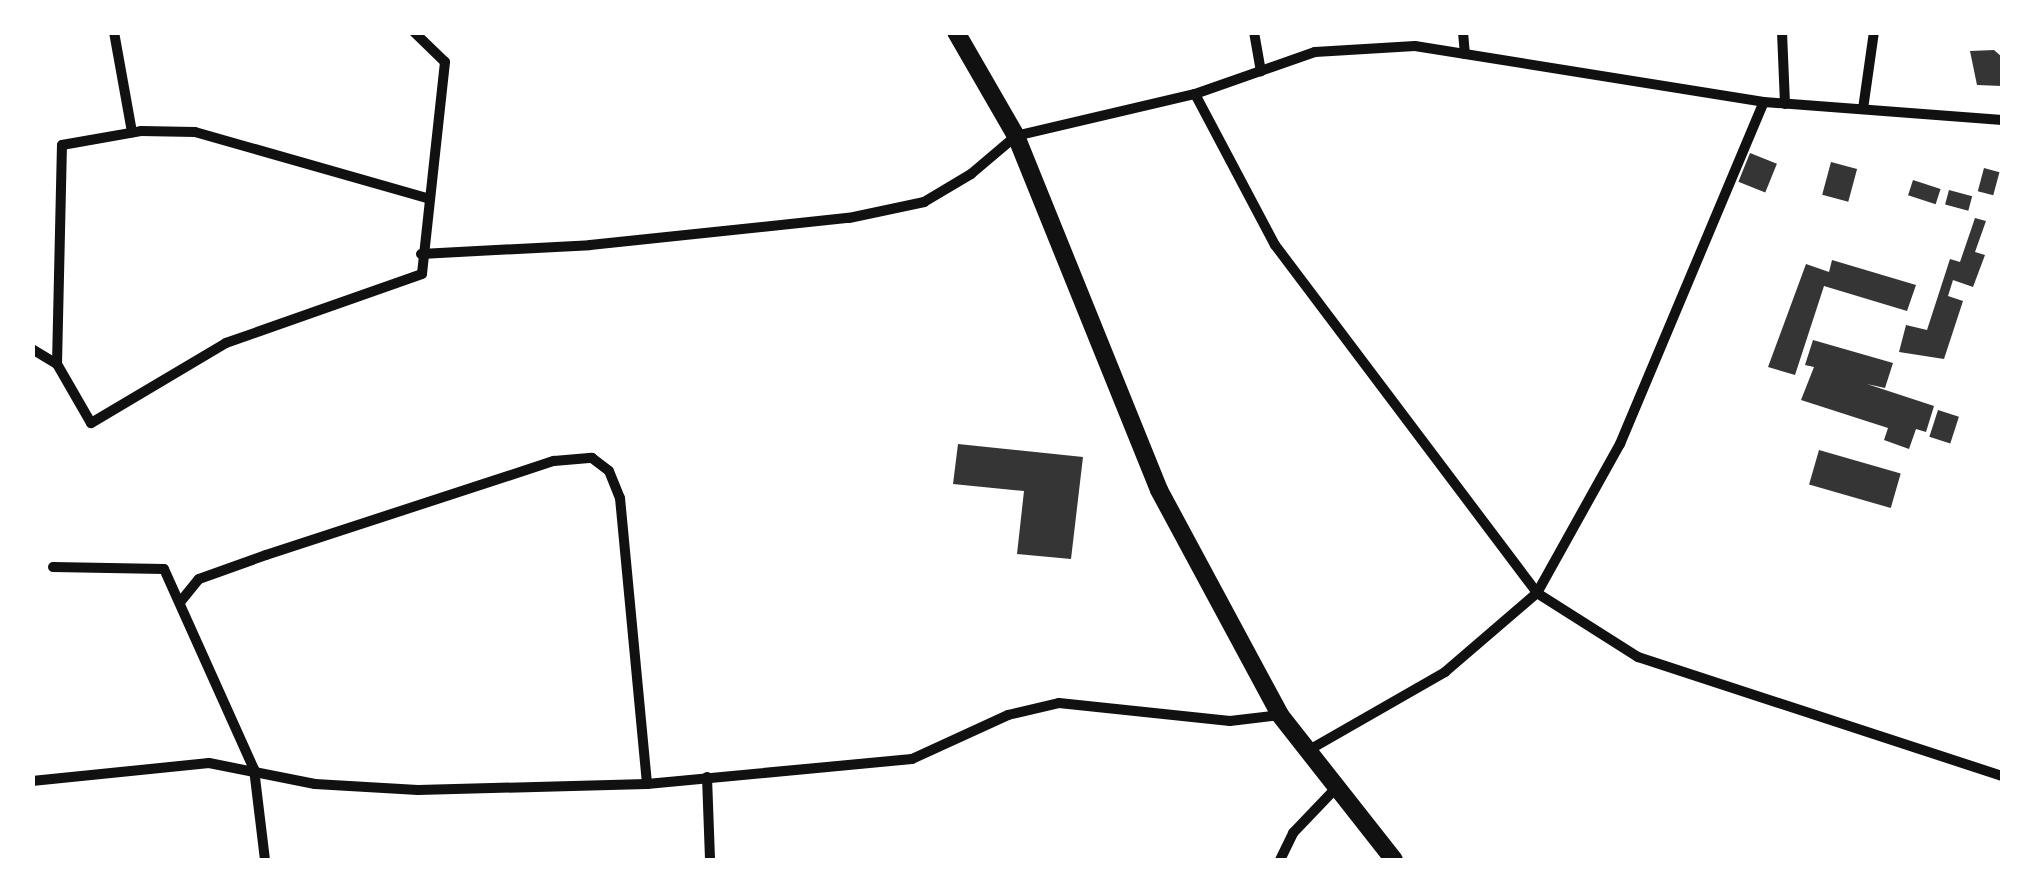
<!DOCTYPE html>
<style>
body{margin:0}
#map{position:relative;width:2035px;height:893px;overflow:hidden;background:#fff;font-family:"Source Serif 4",serif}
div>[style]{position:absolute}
.building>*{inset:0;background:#353535;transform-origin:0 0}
.minor>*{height:10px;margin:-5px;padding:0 5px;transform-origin:5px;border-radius:5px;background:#111}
.tertiary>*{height:18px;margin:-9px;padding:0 9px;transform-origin:9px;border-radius:9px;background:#111}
span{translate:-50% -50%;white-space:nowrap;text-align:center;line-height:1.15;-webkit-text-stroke:10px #fff;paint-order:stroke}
.frame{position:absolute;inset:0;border:35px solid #fff;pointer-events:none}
</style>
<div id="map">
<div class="building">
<div style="clip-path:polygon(1994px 50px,2002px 57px,2002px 86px,1977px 85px,1970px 51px)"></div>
<div style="left:1750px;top:153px;width:29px;height:31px;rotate:22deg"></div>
<div style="left:1831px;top:162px;width:27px;height:34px;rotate:15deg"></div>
<div style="left:1984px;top:168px;width:16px;height:24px;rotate:15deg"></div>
<div style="left:1913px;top:180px;width:29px;height:16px;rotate:18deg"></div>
<div style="left:1949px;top:190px;width:24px;height:15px;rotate:15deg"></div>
<div style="clip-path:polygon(1975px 218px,1986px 221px,1975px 252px,1985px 255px,1973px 287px,1953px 280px,1948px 296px,1963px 301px,1944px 359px,1899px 352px,1906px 325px,1927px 330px,1950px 259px,1960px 262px)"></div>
<div style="clip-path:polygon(1832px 260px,1916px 285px,1907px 311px,1824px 286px,1795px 375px,1768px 367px,1806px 264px,1829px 272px)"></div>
<div style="clip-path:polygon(1813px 340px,1893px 363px,1885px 388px,1867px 384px,1934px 406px,1926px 432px,1916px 429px,1909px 449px,1884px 440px,1888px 428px,1801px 400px,1814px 367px,1805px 365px)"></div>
<div style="left:1938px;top:410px;width:22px;height:28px;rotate:18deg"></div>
<div style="clip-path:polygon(958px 444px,1083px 457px,1071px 559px,1017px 554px,1024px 491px,953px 484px)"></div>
<div style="left:1819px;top:450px;width:85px;height:36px;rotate:16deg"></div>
</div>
<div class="minor">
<div style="left:114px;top:32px;width:102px;rotate:79.8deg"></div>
<div style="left:414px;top:32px;width:43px;rotate:44.1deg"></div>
<div style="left:445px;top:62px;width:213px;rotate:96.2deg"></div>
<div style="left:422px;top:274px;width:208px;rotate:160.6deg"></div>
<div style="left:226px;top:343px;width:157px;rotate:149.3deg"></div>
<div style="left:91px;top:423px;width:68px;rotate:-120deg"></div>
<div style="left:57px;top:364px;width:219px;rotate:-88.7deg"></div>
<div style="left:62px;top:145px;width:80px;rotate:-10deg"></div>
<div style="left:141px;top:131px;width:54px;rotate:1.1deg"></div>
<div style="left:195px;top:132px;width:240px;rotate:15.9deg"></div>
<div style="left:1254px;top:32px;width:40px;rotate:80deg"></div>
<div style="left:1463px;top:32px;width:22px;rotate:85deg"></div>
<div style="left:1782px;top:32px;width:72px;rotate:87.6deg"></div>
<div style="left:1195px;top:94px;width:171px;rotate:62.1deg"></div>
<div style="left:1275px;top:245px;width:436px;rotate:53deg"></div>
<div style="left:1537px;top:593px;width:120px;rotate:32.4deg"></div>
<div style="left:1638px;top:657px;width:383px;rotate:18.1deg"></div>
<div style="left:1863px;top:109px;width:78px;rotate:-81.9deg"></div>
<div style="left:421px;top:254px;width:169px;rotate:-3deg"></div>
<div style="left:590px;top:245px;width:260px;rotate:-6deg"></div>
<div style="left:849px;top:218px;width:77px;rotate:-12deg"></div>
<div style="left:924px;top:202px;width:55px;rotate:-30.8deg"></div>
<div style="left:971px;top:174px;width:59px;rotate:-40.2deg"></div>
<div style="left:1016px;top:136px;width:184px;rotate:-13.2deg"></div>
<div style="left:1195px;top:94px;width:127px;rotate:-19.3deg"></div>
<div style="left:1315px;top:52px;width:100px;rotate:-3.4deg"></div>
<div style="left:1415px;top:46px;width:353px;rotate:9.1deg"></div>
<div style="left:1764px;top:102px;width:239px;rotate:4.3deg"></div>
<div style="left:32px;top:349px;width:29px;rotate:31deg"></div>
<div style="left:53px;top:567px;width:111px;rotate:1deg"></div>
<div style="left:164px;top:569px;width:219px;rotate:65.8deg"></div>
<div style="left:254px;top:769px;width:92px;rotate:83.1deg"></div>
<div style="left:181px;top:601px;width:28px;rotate:-51deg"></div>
<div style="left:199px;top:579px;width:71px;rotate:-19.7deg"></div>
<div style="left:266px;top:555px;width:303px;rotate:-18.1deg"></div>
<div style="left:554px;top:461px;width:38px;rotate:-5deg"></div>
<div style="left:592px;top:458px;width:21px;rotate:37deg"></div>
<div style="left:609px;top:471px;width:29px;rotate:68deg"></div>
<div style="left:620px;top:498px;width:287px;rotate:84.6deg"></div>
<div style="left:1309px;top:750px;width:157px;rotate:-29.8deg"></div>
<div style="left:1445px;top:672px;width:121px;rotate:-40.7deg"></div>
<div style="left:1537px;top:593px;width:171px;rotate:-60.9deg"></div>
<div style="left:1620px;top:444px;width:371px;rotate:-67.2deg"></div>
<div style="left:707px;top:777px;width:83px;rotate:87.9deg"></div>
<div style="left:32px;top:781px;width:178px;rotate:-5.8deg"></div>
<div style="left:209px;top:763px;width:108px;rotate:11.2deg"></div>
<div style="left:315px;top:784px;width:103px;rotate:3.3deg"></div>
<div style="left:418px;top:790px;width:229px;rotate:-1.5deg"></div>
<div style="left:647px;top:784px;width:266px;rotate:-5.4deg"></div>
<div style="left:912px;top:759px;width:106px;rotate:-24.6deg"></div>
<div style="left:1008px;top:715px;width:52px;rotate:-13.2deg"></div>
<div style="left:1059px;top:703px;width:172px;rotate:6deg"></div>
<div style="left:1230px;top:721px;width:50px;rotate:-6.8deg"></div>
<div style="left:1280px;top:860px;width:30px;rotate:-64deg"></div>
<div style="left:1293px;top:833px;width:64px;rotate:-46.3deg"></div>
</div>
<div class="tertiary">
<div style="left:956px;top:32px;width:120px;rotate:60deg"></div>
<div style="left:1016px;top:136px;width:382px;rotate:68deg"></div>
<div style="left:1159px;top:490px;width:255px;rotate:61.7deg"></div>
<div style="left:1280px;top:715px;width:184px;rotate:51.8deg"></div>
</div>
<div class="frame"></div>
</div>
